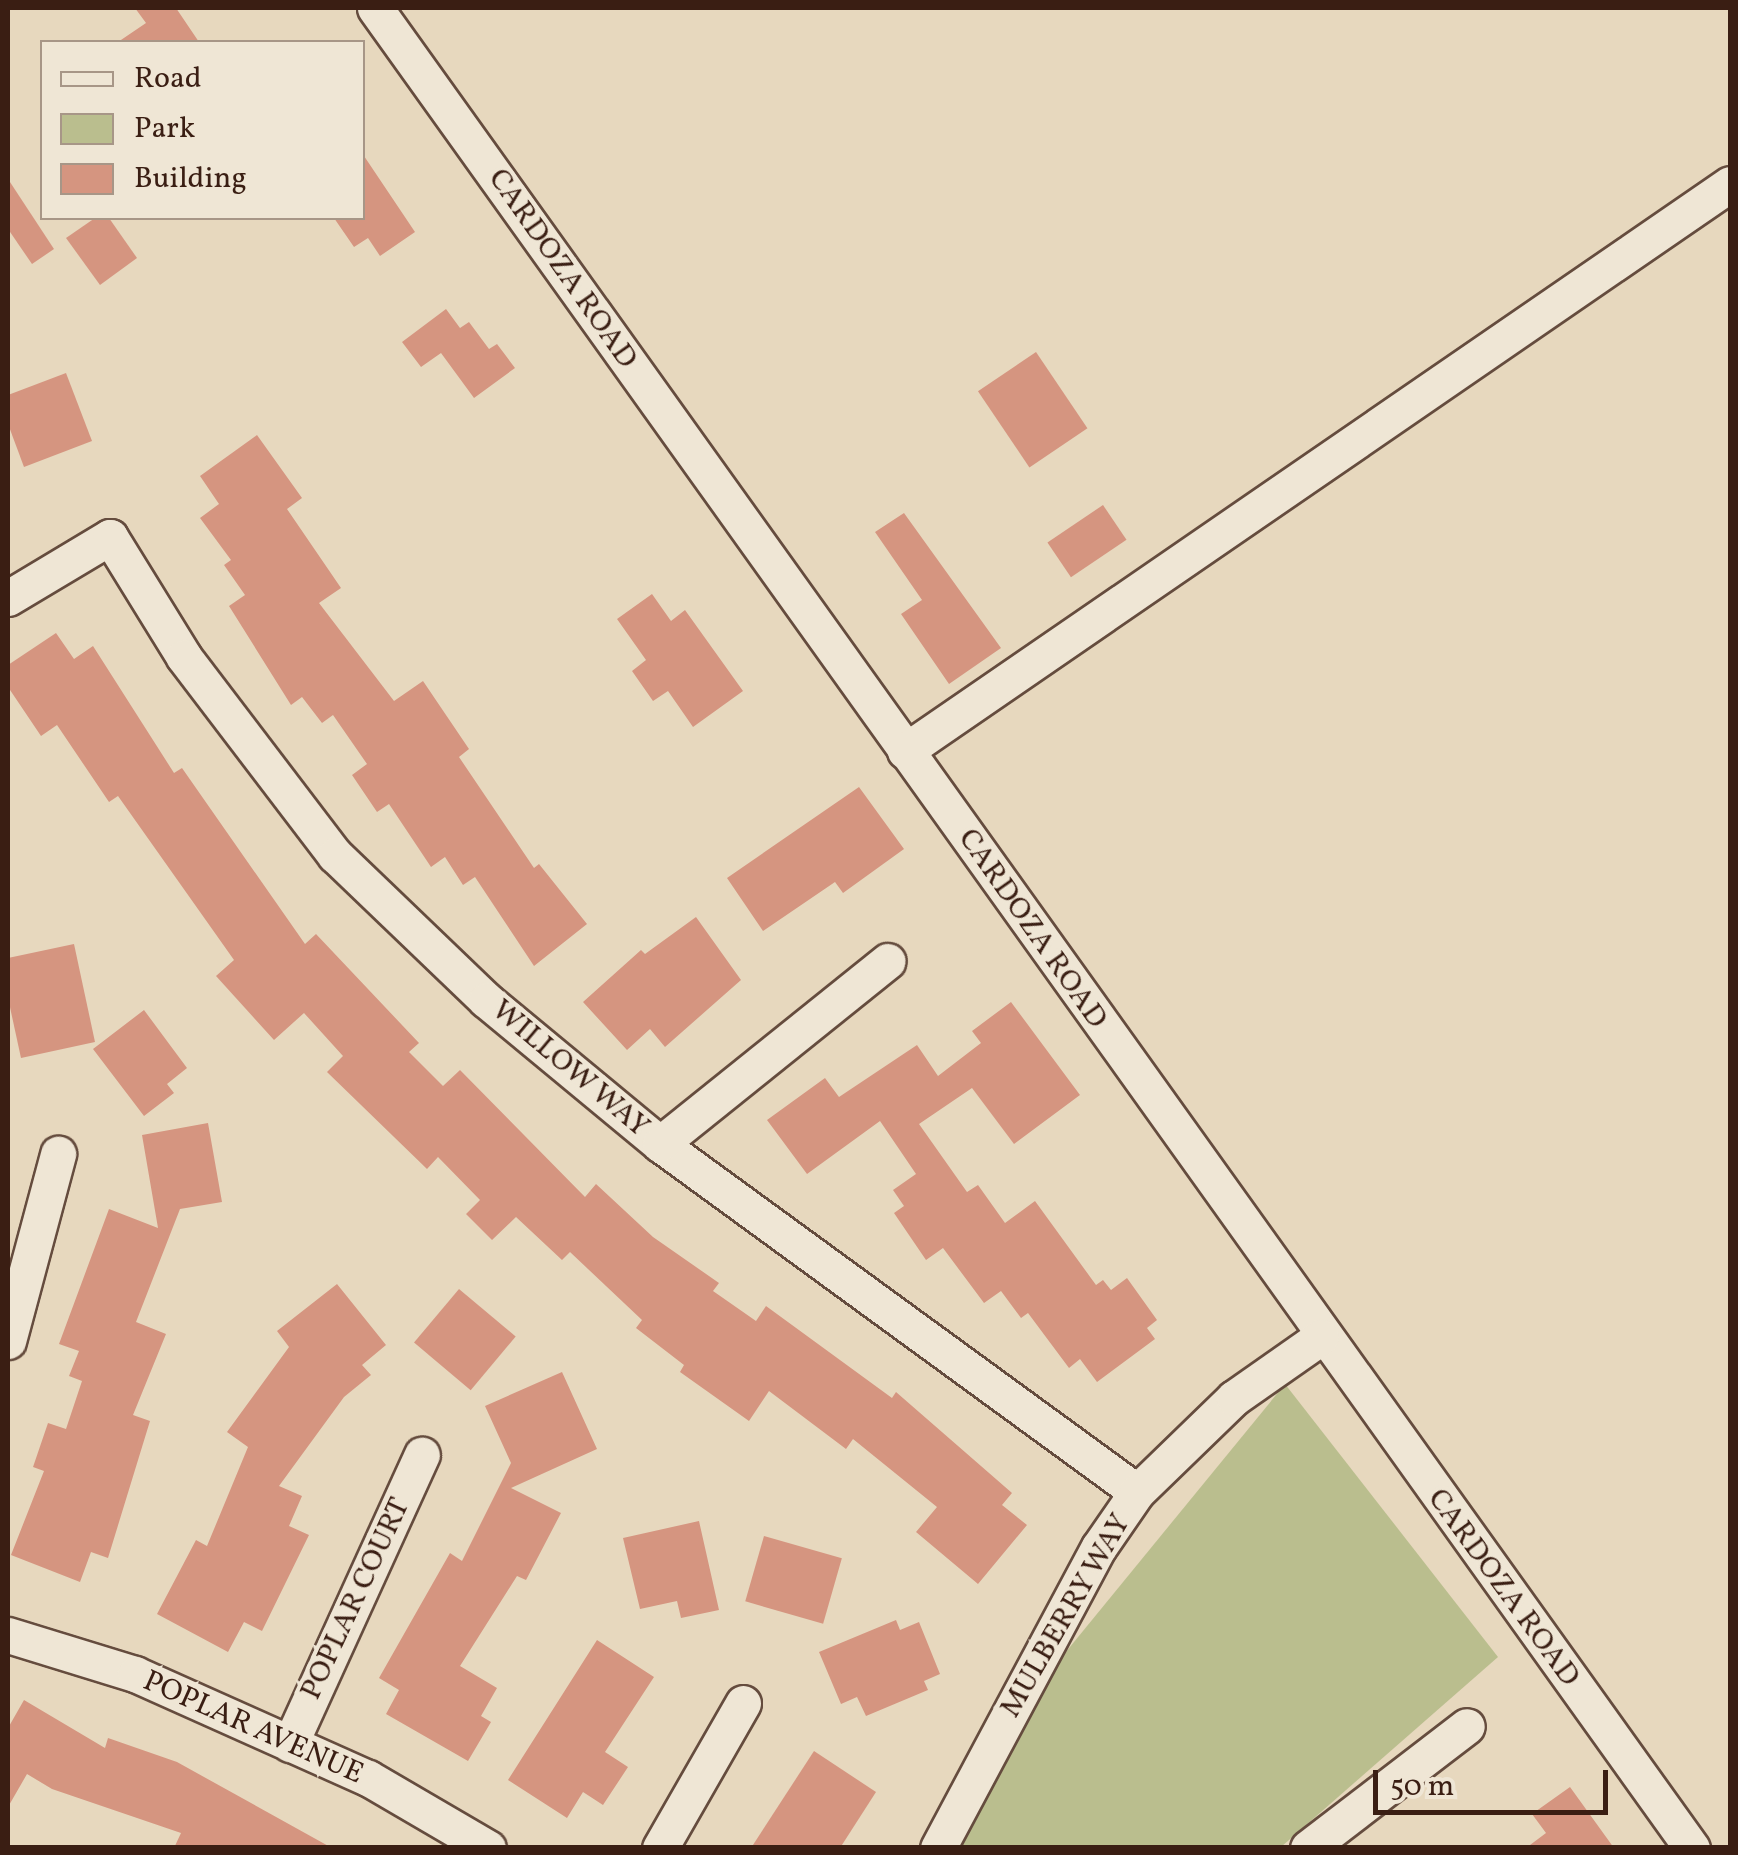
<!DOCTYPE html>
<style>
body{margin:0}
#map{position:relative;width:1738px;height:1855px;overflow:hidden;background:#e7d8be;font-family:Vollkorn,serif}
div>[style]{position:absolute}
.green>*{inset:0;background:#babe8e}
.building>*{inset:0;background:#d59580;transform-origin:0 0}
.roads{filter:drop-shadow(2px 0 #654c3e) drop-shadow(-2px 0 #654c3e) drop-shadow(0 2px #654c3e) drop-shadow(0 -2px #654c3e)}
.minor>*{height:35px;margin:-17.5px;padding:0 17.5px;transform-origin:17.5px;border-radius:17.5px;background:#efe6d5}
span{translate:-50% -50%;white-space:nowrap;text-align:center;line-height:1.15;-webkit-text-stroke:8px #efe6d5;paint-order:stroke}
.street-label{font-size:30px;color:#3a1e13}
.frame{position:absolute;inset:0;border:10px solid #3a1e13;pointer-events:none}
.legend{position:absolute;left:40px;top:40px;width:325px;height:180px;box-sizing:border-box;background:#efe6d5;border:2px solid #a79687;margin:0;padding:12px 18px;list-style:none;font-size:30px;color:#3a1e13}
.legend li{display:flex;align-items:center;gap:20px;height:50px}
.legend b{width:50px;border:2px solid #a79687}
.scale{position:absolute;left:1373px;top:1770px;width:235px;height:45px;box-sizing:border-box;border:5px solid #3a1e13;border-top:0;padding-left:12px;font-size:30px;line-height:35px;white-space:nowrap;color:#3a1e13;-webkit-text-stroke:8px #efe6d5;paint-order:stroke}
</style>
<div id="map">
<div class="green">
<div style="clip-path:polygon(1285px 1384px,1498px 1657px,1281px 1847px,961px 1848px,1056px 1664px)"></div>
</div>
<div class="building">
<div style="clip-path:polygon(135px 8px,176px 8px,199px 42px,118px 42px,146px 23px)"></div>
<div style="clip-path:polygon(362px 153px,415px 232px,380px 256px,368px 238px,354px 247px,334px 218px,362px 218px)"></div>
<div style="clip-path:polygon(8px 179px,54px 249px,32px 264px,8px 229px)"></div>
<div style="clip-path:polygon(95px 218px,109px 218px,137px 258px,100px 285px,66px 238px)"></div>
<div style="clip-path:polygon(446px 309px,460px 328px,469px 322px,489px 349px,497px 344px,515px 368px,474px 398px,441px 353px,421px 367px,402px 342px)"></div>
<div style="left:1036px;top:352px;width:92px;height:70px;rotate:56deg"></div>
<div style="clip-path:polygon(66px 373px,92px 441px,24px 467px,8px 424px,8px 395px)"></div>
<div style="clip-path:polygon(257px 435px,302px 498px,287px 509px,341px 588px,319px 603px,394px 701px,423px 681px,469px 749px,459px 757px,534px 868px,539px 864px,587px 924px,534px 966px,475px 877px,463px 885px,445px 857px,431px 867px,389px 804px,377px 812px,352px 775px,367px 764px,333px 715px,322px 723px,302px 697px,291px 705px,229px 606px,245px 595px,224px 565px,231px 560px,200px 518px,219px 504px,200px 476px)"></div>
<div style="left:1103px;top:505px;width:42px;height:67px;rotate:56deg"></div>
<div style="clip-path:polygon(904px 513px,1001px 648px,949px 684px,901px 614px,922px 600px,875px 532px)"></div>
<div style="clip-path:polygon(652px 594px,671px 621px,685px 610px,743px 691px,693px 727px,668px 691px,653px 701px,632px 671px,646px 660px,617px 619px)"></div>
<div style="clip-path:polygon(56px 633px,74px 659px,93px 646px,174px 773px,182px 768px,305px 944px,316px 934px,419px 1043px,409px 1052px,443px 1086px,460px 1070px,585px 1197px,596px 1184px,653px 1237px,719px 1283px,713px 1291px,756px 1321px,766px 1306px,892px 1398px,896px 1392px,1012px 1493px,1002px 1505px,1027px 1525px,978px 1584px,916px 1532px,937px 1507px,853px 1439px,846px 1449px,769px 1391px,749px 1421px,680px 1372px,684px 1365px,636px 1328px,642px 1320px,570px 1252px,562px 1260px,516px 1217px,492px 1240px,466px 1214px,480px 1200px,438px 1157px,427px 1169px,327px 1072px,343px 1056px,304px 1013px,274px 1040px,216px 976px,234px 960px,118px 796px,109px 802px,57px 725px,41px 736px,8px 687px,8px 665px)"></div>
<div style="clip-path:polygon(859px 787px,904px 849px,843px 893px,835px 882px,763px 931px,727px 878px)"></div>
<div style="clip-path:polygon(696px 917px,741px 980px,665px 1047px,650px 1029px,627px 1050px,583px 1002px,641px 950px,645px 954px)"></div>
<div style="clip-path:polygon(74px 944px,95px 1042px,21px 1058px,8px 998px,8px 958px)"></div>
<div style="clip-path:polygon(1011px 1002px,1080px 1095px,1014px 1144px,972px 1088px,919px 1124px,967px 1192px,978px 1185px,1005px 1223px,1035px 1201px,1096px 1285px,1103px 1280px,1111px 1290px,1127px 1278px,1157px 1320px,1147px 1328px,1155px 1339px,1097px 1382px,1080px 1359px,1069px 1368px,1028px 1313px,1021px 1318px,1001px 1291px,984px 1303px,943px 1248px,926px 1260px,894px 1213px,904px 1206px,893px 1190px,916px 1174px,880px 1121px,807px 1174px,767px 1120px,825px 1078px,839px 1097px,917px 1045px,938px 1076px,981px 1043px,972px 1031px)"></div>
<div style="clip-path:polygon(144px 1010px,187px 1068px,167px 1084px,174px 1093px,144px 1116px,93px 1049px)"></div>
<div style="clip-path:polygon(208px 1123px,222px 1202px,180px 1209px,136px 1322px,166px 1334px,133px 1415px,150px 1421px,108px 1558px,91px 1552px,80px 1582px,11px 1555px,44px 1471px,33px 1467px,48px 1423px,66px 1429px,82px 1381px,69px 1376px,79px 1351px,59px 1344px,109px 1209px,158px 1228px,142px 1135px)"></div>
<div style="clip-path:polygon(337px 1284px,386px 1345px,362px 1365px,371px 1375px,344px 1397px,279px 1486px,302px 1496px,289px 1526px,309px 1535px,262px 1631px,244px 1622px,228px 1652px,157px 1614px,196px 1540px,207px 1546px,248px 1447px,227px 1432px,289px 1347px,277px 1331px)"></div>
<div style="left:459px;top:1289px;width:74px;height:70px;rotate:40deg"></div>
<div style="clip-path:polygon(562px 1372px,597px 1449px,511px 1488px,561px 1513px,526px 1580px,517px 1576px,460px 1666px,497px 1688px,481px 1716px,491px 1722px,468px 1761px,386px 1714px,399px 1690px,379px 1678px,450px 1553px,462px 1561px,511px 1463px,485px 1406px)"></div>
<div style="clip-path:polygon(699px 1521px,719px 1610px,681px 1618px,677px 1601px,640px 1609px,623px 1538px)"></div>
<div style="left:764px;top:1536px;width:81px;height:68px;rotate:16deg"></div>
<div style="clip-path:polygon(896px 1620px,900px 1630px,919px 1622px,940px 1674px,924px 1681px,928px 1690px,866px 1716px,857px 1697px,841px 1704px,819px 1652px)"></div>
<div style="clip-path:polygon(597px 1640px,654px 1677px,605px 1752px,628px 1767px,603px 1805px,583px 1792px,567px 1818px,508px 1780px)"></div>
<div style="clip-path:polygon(24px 1700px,105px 1748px,108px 1738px,177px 1762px,332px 1848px,174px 1848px,181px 1833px,52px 1789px,27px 1774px,8px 1807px,8px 1728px)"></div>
<div style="clip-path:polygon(814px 1751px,876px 1792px,840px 1848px,751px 1848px)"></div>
<div style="clip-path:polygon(1570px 1787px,1614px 1848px,1526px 1848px,1546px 1833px,1532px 1814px)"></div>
</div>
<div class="roads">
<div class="minor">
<div style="left:375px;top:8px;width:2263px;rotate:54.41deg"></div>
<div style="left:8px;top:598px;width:119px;rotate:-30.9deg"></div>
<div style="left:110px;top:537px;width:141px;rotate:58.3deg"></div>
<div style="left:184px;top:657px;width:249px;rotate:52.7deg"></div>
<div style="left:335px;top:855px;width:209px;rotate:43.8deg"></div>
<div style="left:486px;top:1000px;width:226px;rotate:39.6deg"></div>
<div style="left:660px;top:1144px;width:590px;rotate:36.11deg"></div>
<div style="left:905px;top:751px;width:1001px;rotate:-34.5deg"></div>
<div style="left:660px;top:1144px;width:292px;rotate:-38.8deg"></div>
<div style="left:8px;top:1341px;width:194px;rotate:-75deg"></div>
<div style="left:8px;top:1635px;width:133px;rotate:17.1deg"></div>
<div style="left:135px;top:1674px;width:255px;rotate:24.1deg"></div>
<div style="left:368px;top:1778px;width:139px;rotate:30.3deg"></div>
<div style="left:290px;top:1744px;width:318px;rotate:-65.5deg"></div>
<div style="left:660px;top:1848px;width:167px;rotate:-60.2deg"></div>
<div style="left:938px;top:1848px;width:341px;rotate:-61.9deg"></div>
<div style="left:1099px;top:1547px;width:67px;rotate:-55.4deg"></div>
<div style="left:1137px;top:1492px;width:135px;rotate:-44.1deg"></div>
<div style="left:1234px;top:1398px;width:106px;rotate:-35deg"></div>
<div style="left:1308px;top:1848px;width:200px;rotate:-37.5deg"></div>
</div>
</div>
<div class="street-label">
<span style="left:562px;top:269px;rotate:55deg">CARDOZA ROAD</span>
<span style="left:1032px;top:929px;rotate:55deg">CARDOZA ROAD</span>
<span style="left:570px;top:1069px;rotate:40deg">WILLOW WAY</span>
<span style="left:1503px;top:1588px;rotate:54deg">CARDOZA ROAD</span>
<span style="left:356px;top:1599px;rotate:-65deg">POPLAR COURT</span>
<span style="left:1066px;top:1616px;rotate:-60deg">MULBERRY WAY</span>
<span style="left:253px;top:1728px;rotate:24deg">POPLAR AVENUE</span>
</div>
<div class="frame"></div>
<ul class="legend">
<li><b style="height:12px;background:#efe6d5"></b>Road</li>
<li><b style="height:28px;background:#babe8e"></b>Park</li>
<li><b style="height:28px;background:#d59580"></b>Building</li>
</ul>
<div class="scale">50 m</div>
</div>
